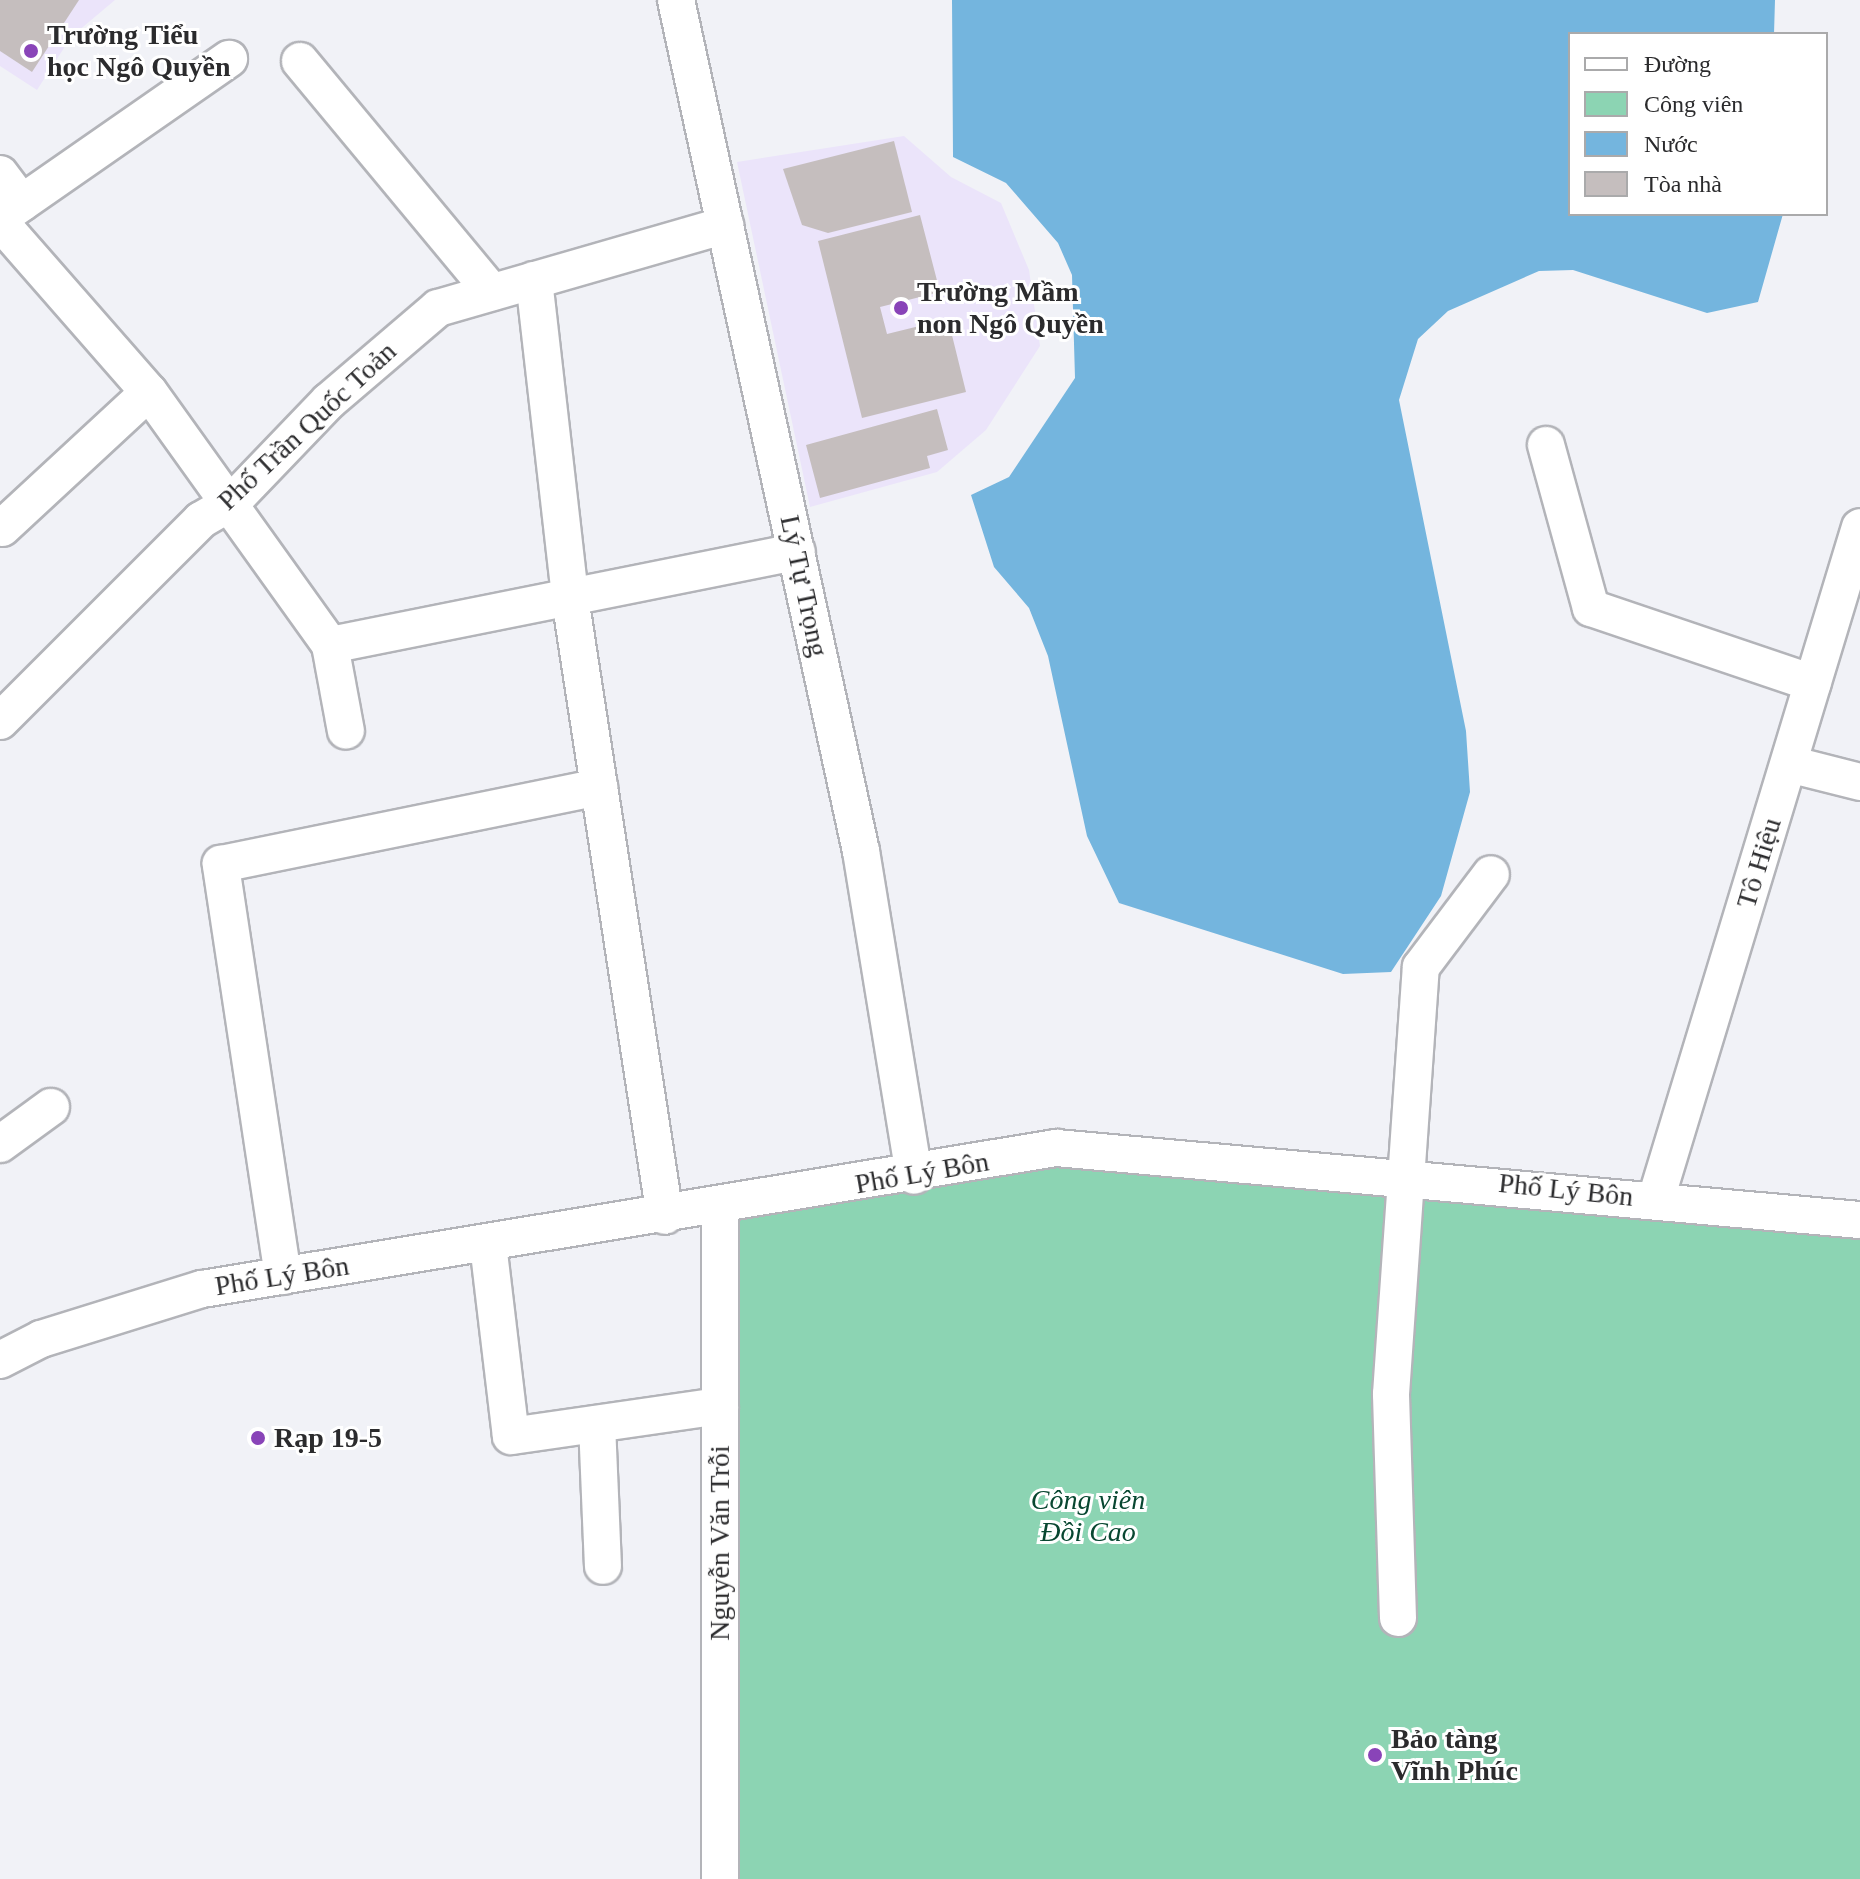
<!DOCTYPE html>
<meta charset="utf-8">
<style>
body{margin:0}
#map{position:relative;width:1860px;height:1879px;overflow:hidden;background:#f1f2f7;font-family:"Times New Roman",serif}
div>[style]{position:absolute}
.education>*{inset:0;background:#ebe4fa}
.green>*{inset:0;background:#8cd4b3}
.water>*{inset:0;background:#74b5de}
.building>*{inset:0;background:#c5bebe}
.roads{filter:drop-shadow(2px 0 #b3b4b9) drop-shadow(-2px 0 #b3b4b9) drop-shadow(0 2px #b3b4b9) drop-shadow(0 -2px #b3b4b9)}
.street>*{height:36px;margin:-18px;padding:0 18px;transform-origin:18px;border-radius:18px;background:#fff}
.dots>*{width:22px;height:22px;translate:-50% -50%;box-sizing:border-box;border:4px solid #fff;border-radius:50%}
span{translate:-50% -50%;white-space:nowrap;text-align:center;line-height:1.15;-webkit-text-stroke:6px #fff;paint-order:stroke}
.poi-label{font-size:28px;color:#2b2b2d;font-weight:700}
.left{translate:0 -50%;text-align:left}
.street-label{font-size:28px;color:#2b2b2d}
.park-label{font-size:28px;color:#084731;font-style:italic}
.legend{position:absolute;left:1568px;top:32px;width:260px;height:184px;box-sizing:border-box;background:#fff;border:2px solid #aaaaab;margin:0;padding:10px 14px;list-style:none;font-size:24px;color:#2b2b2d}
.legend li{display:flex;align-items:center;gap:16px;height:40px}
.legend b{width:40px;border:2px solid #aaaaab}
</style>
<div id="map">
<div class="education">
<div style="clip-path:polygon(0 0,115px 0,71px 37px,37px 90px,0 66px)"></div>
<div style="clip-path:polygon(904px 136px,951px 177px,1001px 203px,1029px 270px,1040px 346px,986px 430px,937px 472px,810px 507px,737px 162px)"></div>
</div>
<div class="green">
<div style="clip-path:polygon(1056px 1148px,1860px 1222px,1860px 1879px,721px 1879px,720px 1207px)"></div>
</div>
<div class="water">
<div style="clip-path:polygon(952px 0,1775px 0,1774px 34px,1570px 34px,1570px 214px,1783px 214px,1758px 302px,1707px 313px,1573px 270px,1539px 271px,1448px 311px,1418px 339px,1399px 400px,1466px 731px,1470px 792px,1441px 896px,1391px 972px,1343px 974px,1119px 903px,1087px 836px,1048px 656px,1029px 608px,994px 567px,971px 495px,1009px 477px,1075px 378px,1072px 275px,1058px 243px,1006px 183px,953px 157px)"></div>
</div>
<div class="building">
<div style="clip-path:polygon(0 0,79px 0,32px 72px,0 51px)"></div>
<div style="clip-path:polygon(894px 141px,912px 212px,828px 233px,802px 225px,783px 169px)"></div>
<div style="clip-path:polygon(920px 215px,940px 292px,880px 307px,887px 334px,948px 319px,966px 392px,862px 418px,818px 241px)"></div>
<div style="clip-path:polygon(937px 409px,948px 450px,927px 456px,930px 468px,820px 498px,806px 445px)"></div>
</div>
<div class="roads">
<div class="street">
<div style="left:676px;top:0;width:871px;rotate:77.74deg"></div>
<div style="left:861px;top:851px;width:329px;rotate:80.7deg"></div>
<div style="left:300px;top:61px;width:300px;rotate:50.3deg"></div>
<div style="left:0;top:174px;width:36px;rotate:53deg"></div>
<div style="left:0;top:218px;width:279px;rotate:-34.8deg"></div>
<div style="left:0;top:222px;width:226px;rotate:48.8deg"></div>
<div style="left:149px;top:392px;width:311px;rotate:54.4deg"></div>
<div style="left:330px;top:645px;width:87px;rotate:79.5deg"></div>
<div style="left:534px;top:280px;width:320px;rotate:83.5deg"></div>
<div style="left:570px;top:598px;width:625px;rotate:81.26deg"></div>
<div style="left:1546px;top:445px;width:169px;rotate:74.6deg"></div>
<div style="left:1591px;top:608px;width:234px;rotate:18.7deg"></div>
<div style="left:2px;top:528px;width:200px;rotate:-42.8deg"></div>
<div style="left:330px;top:645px;width:476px;rotate:-11.3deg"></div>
<div style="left:0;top:721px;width:284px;rotate:-45deg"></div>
<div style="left:201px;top:520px;width:36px;rotate:-30deg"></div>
<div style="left:232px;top:502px;width:140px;rotate:-46.2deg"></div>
<div style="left:329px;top:401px;width:143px;rotate:-40.5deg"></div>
<div style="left:438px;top:308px;width:299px;rotate:-16.1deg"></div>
<div style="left:1789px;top:764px;width:73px;rotate:14.2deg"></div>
<div style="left:0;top:1144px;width:63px;rotate:-36deg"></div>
<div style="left:1656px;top:1199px;width:702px;rotate:-73.11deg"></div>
<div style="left:488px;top:1244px;width:193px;rotate:83.2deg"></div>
<div style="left:511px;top:1436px;width:211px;rotate:-8.2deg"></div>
<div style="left:283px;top:1276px;width:417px;rotate:-98.6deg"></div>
<div style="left:221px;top:864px;width:386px;rotate:-11.5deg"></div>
<div style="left:0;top:1360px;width:46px;rotate:-27.1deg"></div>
<div style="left:41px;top:1339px;width:169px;rotate:-17.3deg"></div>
<div style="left:202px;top:1289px;width:866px;rotate:-9.38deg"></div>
<div style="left:1056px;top:1148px;width:807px;rotate:5.12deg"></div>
<div style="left:597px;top:1424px;width:142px;rotate:87.6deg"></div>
<div style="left:1398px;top:1618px;width:224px;rotate:-91.8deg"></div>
<div style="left:1391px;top:1394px;width:428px;rotate:-86deg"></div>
<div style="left:1421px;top:967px;width:116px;rotate:-53deg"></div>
<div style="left:720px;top:1879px;width:672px;rotate:-90deg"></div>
</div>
</div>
<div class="dots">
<div style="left:31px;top:51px;background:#8944b8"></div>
<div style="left:901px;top:308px;background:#8944b8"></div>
<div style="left:258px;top:1438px;background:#8944b8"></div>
<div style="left:1375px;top:1755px;background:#8944b8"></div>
</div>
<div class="poi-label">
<span class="left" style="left:47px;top:51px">Trường Tiểu<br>học Ngô Quyền</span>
<span class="left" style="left:917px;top:308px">Trường Mầm<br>non Ngô Quyền</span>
<span class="left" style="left:274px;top:1438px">Rạp 19-5</span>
<span class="left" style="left:1391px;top:1755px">Bảo tàng<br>Vĩnh Phúc</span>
</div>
<div class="street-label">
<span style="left:307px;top:426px;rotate:-43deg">Phố Trần Quốc Toản</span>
<span style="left:804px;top:586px;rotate:78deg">Lý Tự Trọng</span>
<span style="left:1759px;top:863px;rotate:-73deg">Tô Hiệu</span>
<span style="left:922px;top:1173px;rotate:-10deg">Phố Lý Bôn</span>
<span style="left:1566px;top:1190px;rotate:6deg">Phố Lý Bôn</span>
<span style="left:282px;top:1276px;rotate:-9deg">Phố Lý Bôn</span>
<span style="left:720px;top:1543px;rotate:-90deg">Nguyễn Văn Trỗi</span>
</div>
<div class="park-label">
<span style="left:1088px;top:1516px">Công viên<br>Đồi Cao</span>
</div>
<ul class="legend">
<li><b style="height:10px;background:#fff"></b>Đường</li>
<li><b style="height:22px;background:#8cd4b3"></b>Công viên</li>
<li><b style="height:22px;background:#74b5de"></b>Nước</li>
<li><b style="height:22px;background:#c5bebe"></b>Tòa nhà</li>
</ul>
</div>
